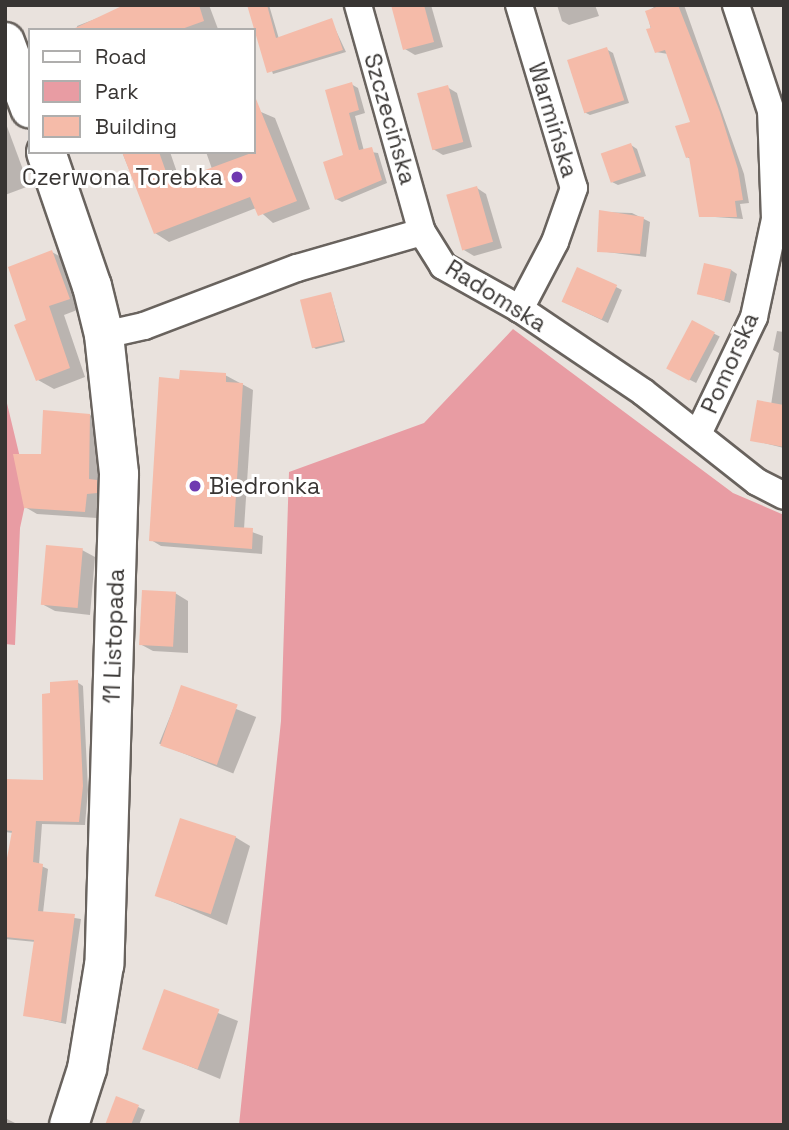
<!DOCTYPE html>
<meta charset="utf-8">
<style>
body{margin:0}
#map{position:relative;width:789px;height:1130px;overflow:hidden;background:#e9e2dd;font-family:"Space Grotesk",sans-serif}
div>[style]{position:absolute}
.green>*{inset:0;background:#e89ca3}
.shadow>*{inset:0;background:#0003;transform-origin:0 0}
.building>*{inset:0;background:#f5bba9;transform-origin:0 0}
.roads{filter:drop-shadow(2px 0 #69635e) drop-shadow(-2px 0 #69635e) drop-shadow(0 2px #69635e) drop-shadow(0 -2px #69635e)}
.minor>*{height:26px;margin:-13px;padding:0 13px;transform-origin:13px;border-radius:13px;background:#fff}
.secondary>*{height:38px;margin:-19px;padding:0 19px;transform-origin:19px;border-radius:19px;background:#fff}
.dots>*{width:19px;height:19px;translate:-50% -50%;box-sizing:border-box;border:4px solid #fff;border-radius:50%}
span{translate:-50% -50%;white-space:nowrap;text-align:center;line-height:1.15;-webkit-text-stroke:6px #fff;paint-order:stroke}
.street-label{font-size:23px;color:#383533}
.poi-label{font-size:23px;color:#383533}
.right{translate:-100% -50%;text-align:right}
.left{translate:0 -50%;text-align:left}
.frame{position:absolute;inset:0;border:7px solid #383533;pointer-events:none}
.legend{position:absolute;left:28px;top:28px;width:228px;height:126px;box-sizing:border-box;background:#fff;border:2px solid #afaead;margin:0;padding:9px 12px;list-style:none;font-size:21px;color:#383533}
.legend li{display:flex;align-items:center;gap:14px;height:35px}
.legend b{width:35px;border:2px solid #afaead}
</style>
<div id="map">
<div class="green">
<div style="clip-path:polygon(513px 329px,733px 493px,784px 515px,784px 1125px,239px 1125px,281px 721px,289px 472px,424px 423px)"></div>
<div style="clip-path:polygon(5px 395px,28px 491px,20px 528px,15px 645px,5px 644px)"></div>
</div>
<div class="shadow">
<div style="clip-path:polygon(132px 5px,209px 5px,218px 29px,78px 30px,77px 26px)"></div>
<div style="clip-path:polygon(249px 5px,269px 5px,279px 39px,331px 20px,346px 52px,273px 74px)"></div>
<div style="clip-path:polygon(392px 5px,431px 5px,443px 47px,415px 55px,405px 49px)"></div>
<div style="clip-path:polygon(557px 5px,595px 5px,599px 16px,569px 25px,562px 21px)"></div>
<div style="clip-path:polygon(657px 5px,684px 5px,744px 174px,749px 203px,740px 204px,743px 219px,701px 216px,691px 159px,687px 157px,692px 123px,668px 54px,656px 52px,647px 12px)"></div>
<div style="clip-path:polygon(606px 49px,613px 53px,629px 103px,590px 115px,584px 112px)"></div>
<div style="clip-path:polygon(351px 84px,358px 88px,365px 113px,355px 116px,364px 151px,378px 153px,387px 183px,342px 202px,336px 199px,346px 157px,327px 91px)"></div>
<div style="clip-path:polygon(447px 87px,457px 93px,472px 147px,443px 155px,433px 149px)"></div>
<div style="clip-path:polygon(254px 109px,275px 118px,310px 209px,273px 223px,256px 208px,169px 242px,155px 233px,122px 152px,170px 152px,180px 181px,212px 169px,206px 152px,254px 152px)"></div>
<div style="clip-path:polygon(5px 121px,29px 186px,5px 195px)"></div>
<div style="clip-path:polygon(631px 145px,637px 149px,646px 176px,618px 185px,612px 182px)"></div>
<div style="clip-path:polygon(477px 188px,486px 194px,502px 248px,474px 256px,464px 250px)"></div>
<div style="clip-path:polygon(600px 212px,632px 213px,650px 222px,646px 257px,599px 251px)"></div>
<div style="clip-path:polygon(52px 252px,68px 261px,85px 307px,64px 315px,85px 377px,54px 389px,38px 380px)"></div>
<div style="clip-path:polygon(731px 270px,737px 274px,730px 303px,699px 293px)"></div>
<div style="clip-path:polygon(616px 287px,622px 290px,608px 323px,570px 305px)"></div>
<div style="clip-path:polygon(331px 294px,345px 342px,316px 349px,313px 347px)"></div>
<div style="left:693px;top:323px;width:30px;height:52px;rotate:27deg"></div>
<div style="clip-path:polygon(777px 331px,784px 332px,784px 448px,752px 440px,771px 405px,779px 353px,773px 350px)"></div>
<div style="clip-path:polygon(225px 375px,253px 390px,244px 529px,263px 536px,262px 554px,161px 546px,151px 540px)"></div>
<div style="clip-path:polygon(90px 415px,102px 422px,108px 499px,98px 499px,97px 518px,37px 514px,25px 507px,43px 456px)"></div>
<div style="clip-path:polygon(82px 550px,95px 557px,90px 615px,55px 611px,42px 604px)"></div>
<div style="clip-path:polygon(175px 593px,188px 601px,188px 653px,153px 651px,140px 644px)"></div>
<div style="clip-path:polygon(77px 682px,83px 686px,88px 790px,85px 825px,42px 824px,39px 865px,48px 869px,43px 913px,81px 919px,66px 1024px,25px 1015px,36px 942px,5px 939px,5px 871px,13px 833px,5px 832px,5px 781px,44px 782px)"></div>
<div style="left:182px;top:687px;width:80px;height:61px;rotate:22deg"></div>
<div style="clip-path:polygon(235px 837px,250px 846px,227px 925px,159px 896px)"></div>
<div style="clip-path:polygon(198px 1005px,238px 1021px,220px 1079px,148px 1049px)"></div>
<div style="clip-path:polygon(138px 1107px,145px 1110px,139px 1125px,106px 1125px)"></div>
<div style="clip-path:polygon(5px 1118px,15px 1123px,14px 1125px,5px 1125px)"></div>
</div>
<div class="building">
<div style="clip-path:polygon(124px 5px,199px 5px,204px 21px,179px 30px,71px 30px)"></div>
<div style="clip-path:polygon(247px 5px,267px 5px,276px 38px,332px 18px,343px 50px,267px 73px)"></div>
<div style="clip-path:polygon(391px 5px,424px 5px,434px 42px,403px 50px)"></div>
<div style="clip-path:polygon(662px 5px,678px 5px,720px 112px,738px 169px,743px 200px,735px 201px,737px 217px,699px 217px,689px 157px,686px 158px,675px 126px,690px 122px,665px 50px,655px 53px,646px 29px,651px 28px,645px 11px)"></div>
<div style="left:607px;top:47px;width:56px;height:42px;rotate:72deg"></div>
<div style="clip-path:polygon(352px 82px,359px 110px,349px 113px,359px 150px,372px 147px,382px 180px,335px 200px,323px 162px,343px 155px,325px 90px)"></div>
<div style="left:448px;top:85px;width:59px;height:32px;rotate:75deg"></div>
<div style="clip-path:polygon(254px 94px,297px 201px,258px 216px,250px 197px,154px 234px,122px 152px,159px 152px,170px 183px,254px 152px)"></div>
<div style="left:631px;top:143px;width:31px;height:32px;rotate:71deg"></div>
<div style="left:477px;top:186px;width:58px;height:32px;rotate:74deg"></div>
<div style="clip-path:polygon(599px 210px,644px 217px,640px 254px,597px 252px)"></div>
<div style="clip-path:polygon(52px 250px,70px 299px,49px 306px,70px 368px,36px 381px,14px 325px,26px 320px,8px 267px)"></div>
<div style="left:704px;top:263px;width:28px;height:32px;rotate:13deg"></div>
<div style="left:577px;top:267px;width:44px;height:38px;rotate:24deg"></div>
<div style="left:331px;top:292px;width:50px;height:32px;rotate:76deg"></div>
<div style="left:692px;top:320px;width:26px;height:55px;rotate:28deg"></div>
<div style="clip-path:polygon(180px 370px,226px 373px,226px 382px,243px 383px,234px 527px,253px 528px,252px 549px,149px 541px,159px 377px,179px 379px)"></div>
<div style="clip-path:polygon(757px 400px,784px 405px,784px 447px,750px 441px)"></div>
<div style="clip-path:polygon(43px 410px,90px 414px,89px 479px,97px 480px,97px 493px,87px 494px,85px 512px,24px 508px,13px 454px,41px 454px)"></div>
<div style="left:46px;top:545px;width:37px;height:60px;rotate:5deg"></div>
<div style="left:142px;top:590px;width:34px;height:55px;rotate:3deg"></div>
<div style="clip-path:polygon(78px 680px,83px 786px,79px 822px,36px 821px,33px 862px,43px 864px,38px 911px,75px 914px,61px 1022px,23px 1016px,34px 940px,5px 937px,5px 869px,12px 831px,5px 830px,5px 779px,43px 780px,42px 694px,50px 693px,50px 682px)"></div>
<div style="left:181px;top:685px;width:60px;height:64px;rotate:19deg"></div>
<div style="left:180px;top:818px;width:59px;height:82px;rotate:18deg"></div>
<div style="left:164px;top:989px;width:59px;height:64px;rotate:20deg"></div>
<div style="clip-path:polygon(116px 1096px,139px 1105px,131px 1125px,105px 1125px)"></div>
</div>
<div class="roads">
<div class="minor">
<div style="left:358px;top:5px;width:236px;rotate:74.3deg"></div>
<div style="left:519px;top:5px;width:191px;rotate:73.3deg"></div>
<div style="left:574px;top:188px;width:57px;rotate:109.4deg"></div>
<div style="left:555px;top:242px;width:76px;rotate:117.6deg"></div>
<div style="left:104px;top:335px;width:41px;rotate:-12.7deg"></div>
<div style="left:144px;top:326px;width:164px;rotate:-20.8deg"></div>
<div style="left:297px;top:268px;width:130px;rotate:-16.1deg"></div>
<div style="left:422px;top:232px;width:40px;rotate:58deg"></div>
<div style="left:443px;top:266px;width:88px;rotate:29.2deg"></div>
<div style="left:520px;top:309px;width:148px;rotate:34deg"></div>
<div style="left:643px;top:392px;width:145px;rotate:38.3deg"></div>
<div style="left:757px;top:482px;width:30px;rotate:27deg"></div>
<div style="left:698px;top:434px;width:130px;rotate:-64.4deg"></div>
<div style="left:754px;top:317px;width:100px;rotate:-77.9deg"></div>
<div style="left:775px;top:219px;width:108px;rotate:-92.1deg"></div>
<div style="left:771px;top:111px;width:112px;rotate:-108.3deg"></div>
</div>
<div class="secondary">
<div style="left:5px;top:42px;width:71px;rotate:69.3deg"></div>
<div style="left:46px;top:152px;width:142px;rotate:71.1deg"></div>
<div style="left:92px;top:286px;width:50px;rotate:76.2deg"></div>
<div style="left:104px;top:335px;width:140px;rotate:83.8deg"></div>
<div style="left:119px;top:474px;width:491px;rotate:91.7deg"></div>
<div style="left:104px;top:965px;width:105px;rotate:99.3deg"></div>
<div style="left:87px;top:1069px;width:59px;rotate:107.8deg"></div>
</div>
</div>
<div class="dots">
<div style="left:237px;top:177px;background:#6f39b0"></div>
<div style="left:195px;top:486px;background:#6f39b0"></div>
</div>
<div class="street-label">
<span style="left:390px;top:119px;rotate:74deg">Szczecińska</span>
<span style="left:553px;top:120px;rotate:73deg">Warmińska</span>
<span style="left:496px;top:296px;rotate:32deg">Radomska</span>
<span style="left:730px;top:363px;rotate:-66deg">Pomorska</span>
<span style="left:114px;top:636px;rotate:-88deg">11 Listopada</span>
</div>
<div class="poi-label">
<span class="right" style="left:223px;top:177px">Czerwona Torebka</span>
<span class="left" style="left:209px;top:486px">Biedronka</span>
</div>
<div class="frame"></div>
<ul class="legend">
<li><b style="height:9px;background:#fff"></b>Road</li>
<li><b style="height:19px;background:#e89ca3"></b>Park</li>
<li><b style="height:19px;background:#f5bba9"></b>Building</li>
</ul>
</div>
